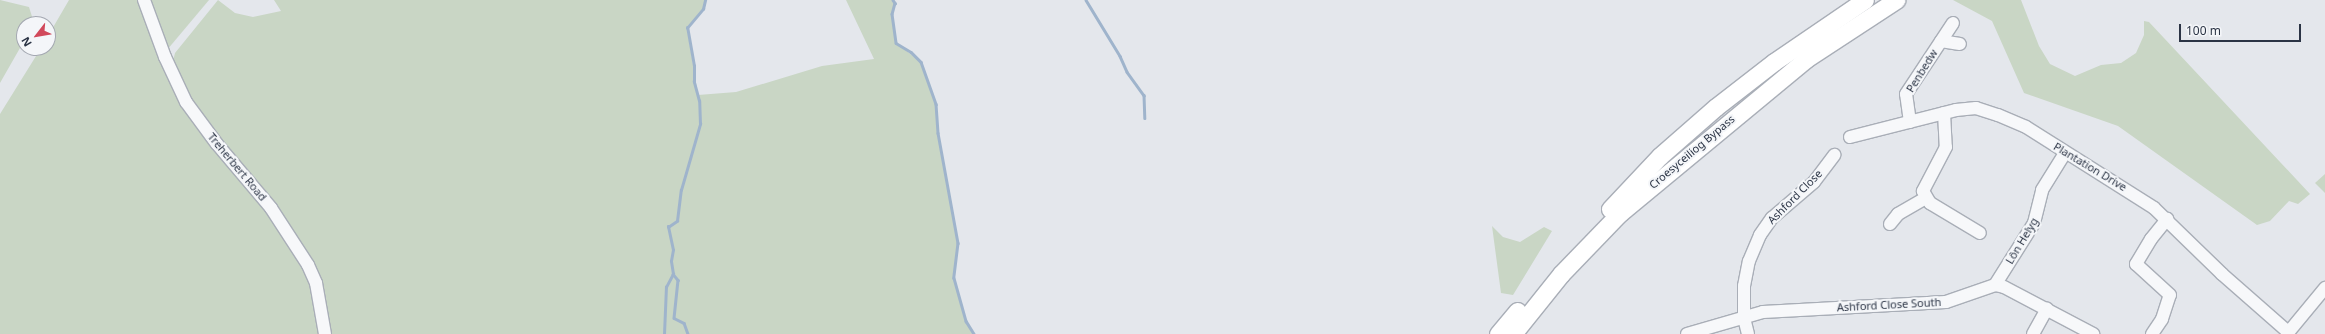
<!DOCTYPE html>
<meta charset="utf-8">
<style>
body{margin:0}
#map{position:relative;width:2325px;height:334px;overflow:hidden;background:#e4e7ec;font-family:"Noto Sans",sans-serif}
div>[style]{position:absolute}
.green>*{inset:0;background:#c9d6c5}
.stream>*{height:2.5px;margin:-1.25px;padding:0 1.25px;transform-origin:1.25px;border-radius:1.25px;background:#9fb4cc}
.roads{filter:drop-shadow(1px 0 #a9aeb7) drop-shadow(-1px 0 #a9aeb7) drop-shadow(0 1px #a9aeb7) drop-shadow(0 -1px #a9aeb7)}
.minor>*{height:12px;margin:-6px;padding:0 6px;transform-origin:6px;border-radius:6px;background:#f7f8fa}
.highway>*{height:17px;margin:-8.5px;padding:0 8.5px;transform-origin:8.5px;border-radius:8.5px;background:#fff}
span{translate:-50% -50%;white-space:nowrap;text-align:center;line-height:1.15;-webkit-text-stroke:4px #f4f6f9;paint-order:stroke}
.street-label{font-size:11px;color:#2b3445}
.north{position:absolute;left:16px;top:16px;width:40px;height:40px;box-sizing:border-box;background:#f4f6f9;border:1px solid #a4a8b1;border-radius:50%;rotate:239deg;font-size:11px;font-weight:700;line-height:16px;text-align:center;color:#2b3445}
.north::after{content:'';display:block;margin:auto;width:14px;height:18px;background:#d1495b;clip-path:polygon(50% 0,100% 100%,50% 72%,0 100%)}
.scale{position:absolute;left:2179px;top:24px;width:122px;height:18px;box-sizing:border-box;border:2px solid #2b3445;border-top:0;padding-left:5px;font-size:12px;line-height:14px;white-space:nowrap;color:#2b3445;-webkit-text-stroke:3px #f4f6f9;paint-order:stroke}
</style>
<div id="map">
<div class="green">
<div style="clip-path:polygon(0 0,29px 7px,34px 23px,24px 24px,24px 41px,0 83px)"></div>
<div style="clip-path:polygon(69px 0,138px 0,164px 70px,182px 105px,268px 212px,306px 269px,312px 285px,321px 334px,0 334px,0 114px,41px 48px,48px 48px,48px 36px)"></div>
<div style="clip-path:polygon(148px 0,209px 0,167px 50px)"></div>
<div style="clip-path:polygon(218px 0,235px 13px,253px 17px,281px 11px,274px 0,705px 0,703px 9px,687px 28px,698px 95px,736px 92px,822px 66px,874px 59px,846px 0,893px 0,895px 3px,892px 14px,896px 43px,921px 62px,936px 104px,938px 133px,958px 243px,954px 278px,966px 321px,974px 334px,331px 334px,317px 273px,310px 257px,281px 211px,193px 105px,173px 61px,175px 53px)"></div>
<div style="clip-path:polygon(1953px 0,2021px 0,2039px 46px,2050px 64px,2075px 76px,2101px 65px,2121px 63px,2136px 53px,2144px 35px,2144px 21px,2149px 22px,2310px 194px,2298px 204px,2289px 201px,2270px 221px,2257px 225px,2118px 126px,2024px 93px,1992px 21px)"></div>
<div style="clip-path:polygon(2325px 174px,2325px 193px,2315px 183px)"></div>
<div style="clip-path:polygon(1492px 226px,1503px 237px,1520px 242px,1544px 227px,1552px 231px,1513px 295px,1501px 293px)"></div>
</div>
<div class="stream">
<div style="left:893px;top:0;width:4px;rotate:56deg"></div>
<div style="left:895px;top:3px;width:11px;rotate:105deg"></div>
<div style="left:892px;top:14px;width:29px;rotate:82deg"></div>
<div style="left:896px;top:43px;width:17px;rotate:31deg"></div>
<div style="left:911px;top:52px;width:14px;rotate:45deg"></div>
<div style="left:921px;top:62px;width:45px;rotate:70.3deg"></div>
<div style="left:936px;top:104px;width:29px;rotate:86deg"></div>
<div style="left:938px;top:133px;width:112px;rotate:79.7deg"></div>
<div style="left:958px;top:243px;width:35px;rotate:97deg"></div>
<div style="left:954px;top:278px;width:45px;rotate:74.4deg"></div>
<div style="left:966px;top:321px;width:15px;rotate:58deg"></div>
<div style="left:1086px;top:0;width:66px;rotate:58.7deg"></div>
<div style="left:1120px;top:56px;width:17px;rotate:66deg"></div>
<div style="left:1127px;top:72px;width:29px;rotate:54deg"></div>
<div style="left:1144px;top:95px;width:23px;rotate:88deg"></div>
<div style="left:673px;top:274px;width:8px;rotate:50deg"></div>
<div style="left:678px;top:280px;width:38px;rotate:96deg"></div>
<div style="left:674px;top:318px;width:11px;rotate:27deg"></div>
<div style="left:684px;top:323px;width:12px;rotate:70deg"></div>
<div style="left:664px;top:334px;width:47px;rotate:-87.6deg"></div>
<div style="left:666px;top:287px;width:15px;rotate:-62deg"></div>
<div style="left:673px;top:274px;width:13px;rotate:-99deg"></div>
<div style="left:671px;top:261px;width:11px;rotate:-80deg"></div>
<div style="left:673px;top:250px;width:24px;rotate:-102deg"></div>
<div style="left:668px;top:227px;width:11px;rotate:-34deg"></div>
<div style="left:677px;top:221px;width:31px;rotate:-83deg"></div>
<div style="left:681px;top:190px;width:69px;rotate:-73.9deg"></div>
<div style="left:700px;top:124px;width:23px;rotate:-92deg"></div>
<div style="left:699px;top:101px;width:20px;rotate:-105deg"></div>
<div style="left:694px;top:82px;width:16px;rotate:-90deg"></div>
<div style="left:694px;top:66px;width:39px;rotate:-100deg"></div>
<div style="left:687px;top:28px;width:25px;rotate:-50deg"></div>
<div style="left:703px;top:9px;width:9px;rotate:-77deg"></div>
</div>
<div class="roads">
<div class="minor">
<div style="left:144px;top:0;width:61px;rotate:69.8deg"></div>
<div style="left:165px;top:57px;width:50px;rotate:65deg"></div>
<div style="left:186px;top:102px;width:52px;rotate:53.6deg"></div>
<div style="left:217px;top:144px;width:84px;rotate:49.8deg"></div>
<div style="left:271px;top:208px;width:68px;rotate:57deg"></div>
<div style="left:308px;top:265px;width:20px;rotate:66deg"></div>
<div style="left:316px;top:283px;width:52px;rotate:80deg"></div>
<div style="left:1941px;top:41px;width:19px;rotate:9deg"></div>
<div style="left:1944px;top:113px;width:34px;rotate:87deg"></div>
<div style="left:1946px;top:147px;width:50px;rotate:117.6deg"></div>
<div style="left:1923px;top:191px;width:14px;rotate:60deg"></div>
<div style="left:1930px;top:203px;width:58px;rotate:31deg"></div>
<div style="left:1910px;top:122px;width:28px;rotate:-98deg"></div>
<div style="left:1906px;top:94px;width:85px;rotate:-56.5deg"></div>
<div style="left:1850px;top:137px;width:109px;rotate:-14.3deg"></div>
<div style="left:1956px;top:110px;width:20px;rotate:-6deg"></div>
<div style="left:1976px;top:108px;width:23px;rotate:18deg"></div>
<div style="left:1998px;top:115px;width:30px;rotate:23deg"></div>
<div style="left:2026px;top:127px;width:151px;rotate:32.3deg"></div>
<div style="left:2154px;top:208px;width:95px;rotate:44.1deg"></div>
<div style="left:2222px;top:274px;width:88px;rotate:41.3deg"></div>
<div style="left:1890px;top:224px;width:13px;rotate:-51deg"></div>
<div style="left:1898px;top:214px;width:32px;rotate:-30deg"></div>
<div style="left:1995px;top:285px;width:73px;rotate:-57.8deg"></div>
<div style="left:2034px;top:223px;width:34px;rotate:-76deg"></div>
<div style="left:2042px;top:190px;width:44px;rotate:-58.1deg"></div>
<div style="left:1687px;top:334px;width:79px;rotate:-16.1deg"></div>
<div style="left:1763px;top:312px;width:183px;rotate:-3.1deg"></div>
<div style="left:1946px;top:302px;width:52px;rotate:-19.1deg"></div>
<div style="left:1995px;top:285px;width:9px;rotate:13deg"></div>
<div style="left:2004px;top:287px;width:101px;rotate:27.8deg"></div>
<div style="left:1748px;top:334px;width:16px;rotate:-104deg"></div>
<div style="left:1744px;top:318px;width:32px;rotate:-90deg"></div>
<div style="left:1744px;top:286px;width:25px;rotate:-79deg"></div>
<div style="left:1749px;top:261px;width:28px;rotate:-67deg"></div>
<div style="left:1760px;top:235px;width:21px;rotate:-55deg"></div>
<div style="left:1772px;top:218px;width:55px;rotate:-40.6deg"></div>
<div style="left:1814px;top:182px;width:34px;rotate:-53deg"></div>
<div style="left:2033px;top:334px;width:29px;rotate:-61deg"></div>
<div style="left:2152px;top:334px;width:18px;rotate:-56deg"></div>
<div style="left:2162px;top:319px;width:25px;rotate:-72deg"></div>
<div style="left:2170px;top:295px;width:46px;rotate:-137.6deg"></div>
<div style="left:2136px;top:264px;width:29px;rotate:-59deg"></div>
<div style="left:2151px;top:239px;width:26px;rotate:-51deg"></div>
<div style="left:2287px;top:334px;width:60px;rotate:-50.4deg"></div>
</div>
<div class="highway">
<div style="left:1610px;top:209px;width:73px;rotate:-46.7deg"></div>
<div style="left:1660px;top:156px;width:74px;rotate:-41.2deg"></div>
<div style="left:1716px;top:107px;width:73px;rotate:-37.8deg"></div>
<div style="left:1774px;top:62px;width:110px;rotate:-34.3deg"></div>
<div style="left:1498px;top:334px;width:30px;rotate:-50deg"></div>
<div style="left:1513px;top:334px;width:77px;rotate:-51.3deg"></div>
<div style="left:1561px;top:274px;width:85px;rotate:-46deg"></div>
<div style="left:1620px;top:213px;width:241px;rotate:-39.6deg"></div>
<div style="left:1806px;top:59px;width:108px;rotate:-33.2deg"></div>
</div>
</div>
<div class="street-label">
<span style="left:1922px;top:71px;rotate:-58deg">Penbedw</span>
<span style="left:1692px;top:152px;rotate:-40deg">Croesyceiliog Bypass</span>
<span style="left:237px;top:167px;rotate:50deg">Treherbert Road</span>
<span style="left:2090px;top:167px;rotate:31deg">Plantation Drive</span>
<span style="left:1795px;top:197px;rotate:-45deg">Ashford Close</span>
<span style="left:2022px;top:241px;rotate:-59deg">Lôn Helyg</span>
<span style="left:1889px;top:305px;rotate:-3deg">Ashford Close South</span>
</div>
<div class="north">N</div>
<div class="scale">100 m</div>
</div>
